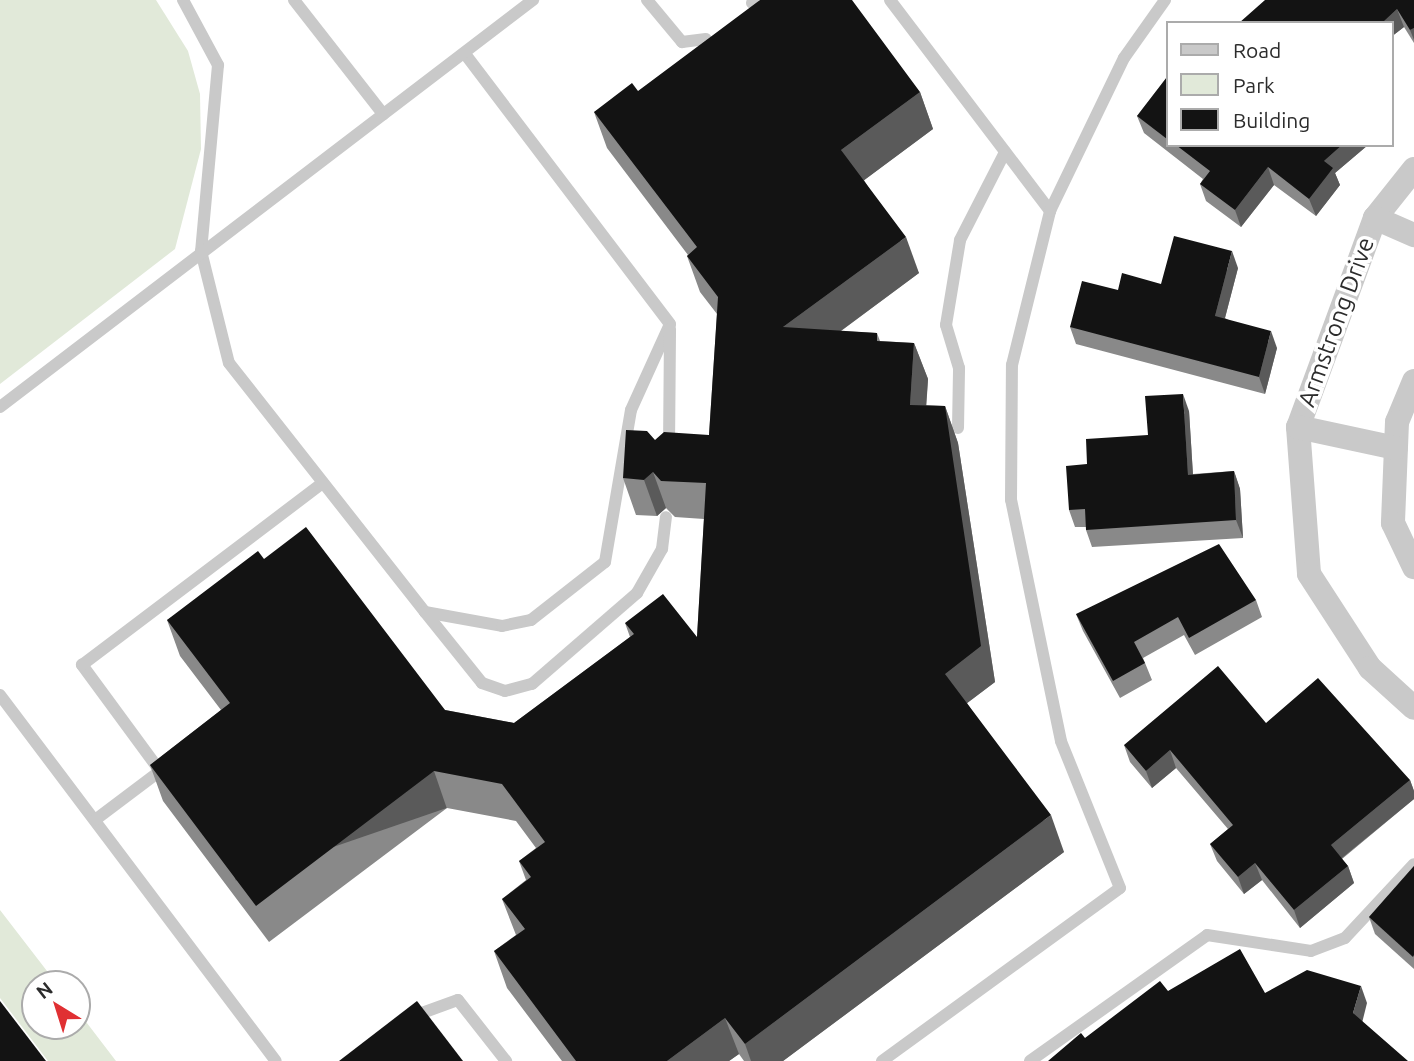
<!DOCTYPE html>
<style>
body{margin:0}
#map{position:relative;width:1414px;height:1061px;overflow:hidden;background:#fff;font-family:Ubuntu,sans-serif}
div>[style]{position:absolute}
.green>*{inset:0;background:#e1e9d9}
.lane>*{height:12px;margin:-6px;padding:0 6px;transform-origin:6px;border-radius:6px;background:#c9c9c9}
.street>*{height:24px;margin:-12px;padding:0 12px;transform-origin:12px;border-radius:12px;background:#c9c9c9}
.wall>*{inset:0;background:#898989}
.shaded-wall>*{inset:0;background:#5a5a5a;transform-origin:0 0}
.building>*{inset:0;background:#131313}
span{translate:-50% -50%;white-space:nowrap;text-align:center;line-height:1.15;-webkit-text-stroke:7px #fff;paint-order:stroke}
.street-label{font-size:24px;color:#2c2c2c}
.legend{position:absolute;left:1166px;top:21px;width:228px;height:126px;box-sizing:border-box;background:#fff;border:2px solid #ababab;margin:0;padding:9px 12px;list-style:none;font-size:21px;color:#2c2c2c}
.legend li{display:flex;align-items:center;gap:14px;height:35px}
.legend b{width:35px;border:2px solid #ababab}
.north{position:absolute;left:21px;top:970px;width:70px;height:70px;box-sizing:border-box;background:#fff;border:2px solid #ababab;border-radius:50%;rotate:322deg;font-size:19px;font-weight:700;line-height:28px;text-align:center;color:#2c2c2c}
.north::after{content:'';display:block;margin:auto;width:24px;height:32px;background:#e03033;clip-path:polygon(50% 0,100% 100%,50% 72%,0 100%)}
</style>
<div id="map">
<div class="green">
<div style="clip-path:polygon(0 0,156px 0,188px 51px,200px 94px,201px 149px,175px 249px,0 384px)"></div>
<div style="clip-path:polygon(0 910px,57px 984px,35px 984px,35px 1026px,77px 1026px,77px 1010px,116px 1061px,48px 1061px,0 998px)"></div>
</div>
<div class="lane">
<div style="left:183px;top:0;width:74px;rotate:61.7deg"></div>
<div style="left:218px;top:65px;width:187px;rotate:95.2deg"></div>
<div style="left:201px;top:251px;width:115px;rotate:76deg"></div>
<div style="left:229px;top:363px;width:317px;rotate:51.8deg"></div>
<div style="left:425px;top:612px;width:78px;rotate:10.3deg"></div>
<div style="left:502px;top:626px;width:30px;rotate:-12deg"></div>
<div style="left:531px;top:620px;width:94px;rotate:-38.1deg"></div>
<div style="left:605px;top:562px;width:154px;rotate:-80.3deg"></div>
<div style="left:631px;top:410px;width:94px;rotate:-65.6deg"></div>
<div style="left:670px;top:324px;width:340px;rotate:-127.2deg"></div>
<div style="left:294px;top:0;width:145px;rotate:52deg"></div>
<div style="left:647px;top:0;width:55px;rotate:50.2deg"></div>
<div style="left:682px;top:42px;width:24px;rotate:-7deg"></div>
<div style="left:890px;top:0;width:265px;rotate:52.8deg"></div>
<div style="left:752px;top:3px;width:3px;rotate:-72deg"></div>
<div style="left:0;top:407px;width:671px;rotate:-37.37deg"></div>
<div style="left:958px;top:428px;width:60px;rotate:-89deg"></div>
<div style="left:959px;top:368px;width:45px;rotate:-106.8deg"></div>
<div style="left:946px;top:325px;width:86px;rotate:-80.6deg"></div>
<div style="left:960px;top:240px;width:99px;rotate:-62.9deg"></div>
<div style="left:669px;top:447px;width:118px;rotate:-89.5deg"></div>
<div style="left:425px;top:612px;width:91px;rotate:51.2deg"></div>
<div style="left:482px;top:683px;width:24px;rotate:19deg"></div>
<div style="left:505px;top:691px;width:28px;rotate:-15deg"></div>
<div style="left:532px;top:684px;width:139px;rotate:-40.9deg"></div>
<div style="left:637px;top:593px;width:51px;rotate:-60.4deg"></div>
<div style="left:662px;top:549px;width:32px;rotate:-83deg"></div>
<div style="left:0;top:695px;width:458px;rotate:53deg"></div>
<div style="left:95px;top:820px;width:81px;rotate:-37deg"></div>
<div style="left:160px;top:771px;width:132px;rotate:-126.3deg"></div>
<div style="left:82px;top:665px;width:302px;rotate:-37.1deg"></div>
<div style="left:411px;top:1017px;width:50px;rotate:-19.9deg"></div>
<div style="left:458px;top:1000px;width:78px;rotate:51.8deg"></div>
<div style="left:882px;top:1061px;width:294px;rotate:-36deg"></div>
<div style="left:1120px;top:888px;width:158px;rotate:-111.9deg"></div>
<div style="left:1061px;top:741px;width:246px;rotate:-101.7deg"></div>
<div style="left:1011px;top:500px;width:135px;rotate:-89.6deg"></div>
<div style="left:1012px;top:365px;width:159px;rotate:-76.1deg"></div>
<div style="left:1050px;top:211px;width:170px;rotate:-64.2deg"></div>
<div style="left:1124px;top:58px;width:71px;rotate:-54.7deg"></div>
<div style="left:1030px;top:1061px;width:217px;rotate:-35.4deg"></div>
<div style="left:1207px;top:935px;width:105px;rotate:8.7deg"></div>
<div style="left:1311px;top:951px;width:36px;rotate:-21deg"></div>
<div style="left:1345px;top:938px;width:101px;rotate:-47deg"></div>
</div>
<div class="street">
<div style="left:1414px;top:169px;width:63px;rotate:128.5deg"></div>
<div style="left:1375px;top:218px;width:223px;rotate:110.2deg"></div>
<div style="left:1298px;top:427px;width:147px;rotate:85.7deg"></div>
<div style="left:1309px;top:574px;width:112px;rotate:57deg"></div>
<div style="left:1370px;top:668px;width:59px;rotate:42.3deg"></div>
<div style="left:1375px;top:218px;width:43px;rotate:23.6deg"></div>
<div style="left:1414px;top:381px;width:44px;rotate:112.5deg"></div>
<div style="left:1397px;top:422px;width:101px;rotate:92.3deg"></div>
<div style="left:1393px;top:523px;width:49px;rotate:64.5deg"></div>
<div style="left:1298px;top:427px;width:100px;rotate:12.1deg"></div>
</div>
<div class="wall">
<div style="clip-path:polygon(1414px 0,1414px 43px,1404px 27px,1391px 37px,1391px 23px,1239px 23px)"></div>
<div style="clip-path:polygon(1167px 77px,1167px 145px,1368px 145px,1335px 173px,1340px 185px,1316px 216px,1274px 185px,1241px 227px,1206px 201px,1200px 184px,1203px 179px,1144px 133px,1137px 116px)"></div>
<div style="clip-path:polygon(638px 91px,920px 92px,933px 129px,864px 180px,919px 273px,841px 331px,877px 333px,880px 341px,914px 343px,928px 379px,926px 405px,945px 406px,958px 443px,995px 682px,967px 703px,1064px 852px,783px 1061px,744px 1061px,739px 1054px,729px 1061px,562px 1061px,507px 988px,494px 951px,516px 935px,502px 899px,526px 880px,519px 861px,536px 848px,516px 821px,447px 808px,269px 942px,163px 801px,150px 765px,221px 710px,180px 656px,167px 620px,264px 559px,445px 710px,514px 723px,630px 637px,625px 623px,697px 637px,704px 519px,675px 517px,666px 508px,657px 516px,636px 515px,623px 478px,655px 440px,709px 435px,717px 314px,700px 292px,687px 256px,688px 255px,607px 148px,594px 112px)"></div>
<div style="clip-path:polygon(1238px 268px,1225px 318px,1277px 348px,1265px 394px,1076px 344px,1070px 327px,1118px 290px,1161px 284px)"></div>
<div style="clip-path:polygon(1189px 411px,1193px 474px,1234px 471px,1240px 489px,1243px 538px,1092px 547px,1086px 530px,1086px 527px,1075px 527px,1069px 510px,1087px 464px,1148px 435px)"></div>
<div style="clip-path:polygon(1256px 600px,1262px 617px,1195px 655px,1184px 635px,1143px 658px,1152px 680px,1120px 698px,1083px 631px,1076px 614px)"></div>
<div style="clip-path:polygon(1266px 723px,1410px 780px,1414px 791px,1414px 799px,1342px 859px,1348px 866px,1354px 883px,1300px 928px,1262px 880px,1244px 894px,1217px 861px,1210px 844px,1228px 829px,1176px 768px,1152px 788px,1130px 762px,1124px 745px)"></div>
<div style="clip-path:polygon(1414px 866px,1414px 969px,1375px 934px,1369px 917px)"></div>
</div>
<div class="shaded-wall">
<div style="clip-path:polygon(1397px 9px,1404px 27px,1391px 37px,1391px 23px,1382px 23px)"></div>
<div style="clip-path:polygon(1414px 28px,1414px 40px,1410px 30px)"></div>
<div style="clip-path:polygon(920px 92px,933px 129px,855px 187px,841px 150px)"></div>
<div style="clip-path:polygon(1342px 145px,1368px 145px,1335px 173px,1340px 185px,1316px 216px,1309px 199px,1324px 161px)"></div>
<div style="clip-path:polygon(1268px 167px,1274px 185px,1241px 227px,1235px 210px)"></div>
<div style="clip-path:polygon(906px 237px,919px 273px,796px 364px,783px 327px)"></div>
<div style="clip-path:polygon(1232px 251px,1238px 268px,1221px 333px,1215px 316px)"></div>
<div style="clip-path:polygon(1271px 331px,1277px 348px,1265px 394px,1259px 377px)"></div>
<div style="clip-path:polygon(914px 343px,928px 379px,924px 441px,910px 405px)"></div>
<div style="clip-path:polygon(1183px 394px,1189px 411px,1194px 492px,1188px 475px)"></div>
<div style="clip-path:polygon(945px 406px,958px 443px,995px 682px,958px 710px,945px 674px)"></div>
<div style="clip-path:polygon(1234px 471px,1240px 489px,1243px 538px,1236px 520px)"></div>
<div style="clip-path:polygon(653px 472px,666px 508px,657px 516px,644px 480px)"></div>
<div style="clip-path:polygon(1170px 750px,1176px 768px,1152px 788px,1146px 771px)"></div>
<div style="left:434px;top:771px;width:39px;height:223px;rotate:71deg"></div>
<div style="clip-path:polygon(1410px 780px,1414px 791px,1414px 799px,1337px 862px,1331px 845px)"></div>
<div style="clip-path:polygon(1051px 815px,1064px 852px,783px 1061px,751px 1061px,745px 1044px)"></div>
<div style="clip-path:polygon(1255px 863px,1262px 880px,1244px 894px,1238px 877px)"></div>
<div style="clip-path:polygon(1348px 866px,1354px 883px,1300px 928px,1294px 910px)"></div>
<div style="clip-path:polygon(1361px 986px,1367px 1003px,1360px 1031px,1353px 1013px)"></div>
<div style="clip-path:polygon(725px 1018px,739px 1054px,729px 1061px,667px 1061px)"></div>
</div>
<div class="building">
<div style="clip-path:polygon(760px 0,852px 0,920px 92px,841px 150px,906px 237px,783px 327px,877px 333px,877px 341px,914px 343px,910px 405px,945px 406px,981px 646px,945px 674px,1051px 815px,745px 1044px,725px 1018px,667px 1061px,576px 1061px,494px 951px,525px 929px,502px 899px,531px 877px,519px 861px,545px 842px,502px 784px,434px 771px,256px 906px,150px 765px,230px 703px,167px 620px,258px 551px,264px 559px,306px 527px,445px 710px,514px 723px,634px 634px,625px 623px,663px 594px,697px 637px,706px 483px,661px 481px,653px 472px,644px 480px,623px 478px,626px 430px,647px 431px,655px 440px,664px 432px,709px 435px,718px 297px,687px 256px,697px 247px,594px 112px,632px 83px,638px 91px)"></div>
<div style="clip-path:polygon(1265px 0,1414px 0,1414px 28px,1410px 30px,1397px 9px,1382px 23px,1239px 23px)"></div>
<div style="clip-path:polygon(1167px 77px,1167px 139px,1137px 116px)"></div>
<div style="clip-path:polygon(1176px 145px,1342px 145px,1324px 161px,1333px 168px,1309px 199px,1268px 167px,1235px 210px,1200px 184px,1210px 171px)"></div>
<div style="clip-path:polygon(1174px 236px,1232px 251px,1215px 316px,1271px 331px,1259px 377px,1070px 327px,1082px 281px,1118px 290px,1122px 273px,1161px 284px)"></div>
<div style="clip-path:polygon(1183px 394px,1188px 475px,1234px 471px,1236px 520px,1086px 530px,1085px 509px,1069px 510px,1066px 466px,1087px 464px,1086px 439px,1148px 435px,1145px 396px)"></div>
<div style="clip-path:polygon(1219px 544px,1256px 600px,1189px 638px,1178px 617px,1134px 642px,1145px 663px,1113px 681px,1076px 614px)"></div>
<div style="clip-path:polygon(1218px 666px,1266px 723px,1318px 678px,1410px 780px,1331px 845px,1348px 866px,1294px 910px,1255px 863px,1238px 877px,1210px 844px,1233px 825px,1170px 750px,1146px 771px,1124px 745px)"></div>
<div style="clip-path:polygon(1414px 866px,1414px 955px,1413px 957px,1369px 917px)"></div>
<div style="clip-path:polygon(1240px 949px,1265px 993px,1307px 970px,1361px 986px,1353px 1013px,1408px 1061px,1048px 1061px,1081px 1033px,1085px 1038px,1160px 981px,1168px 991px)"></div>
<div style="clip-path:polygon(0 1001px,46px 1061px,0 1061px)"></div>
<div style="clip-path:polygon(417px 1001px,463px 1061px,339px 1061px)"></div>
</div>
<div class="street-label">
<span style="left:1336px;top:322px;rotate:-70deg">Armstrong Drive</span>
</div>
<ul class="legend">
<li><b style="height:9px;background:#c9c9c9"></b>Road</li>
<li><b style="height:19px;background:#e1e9d9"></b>Park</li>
<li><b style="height:19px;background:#131313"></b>Building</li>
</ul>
<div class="north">N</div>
</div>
